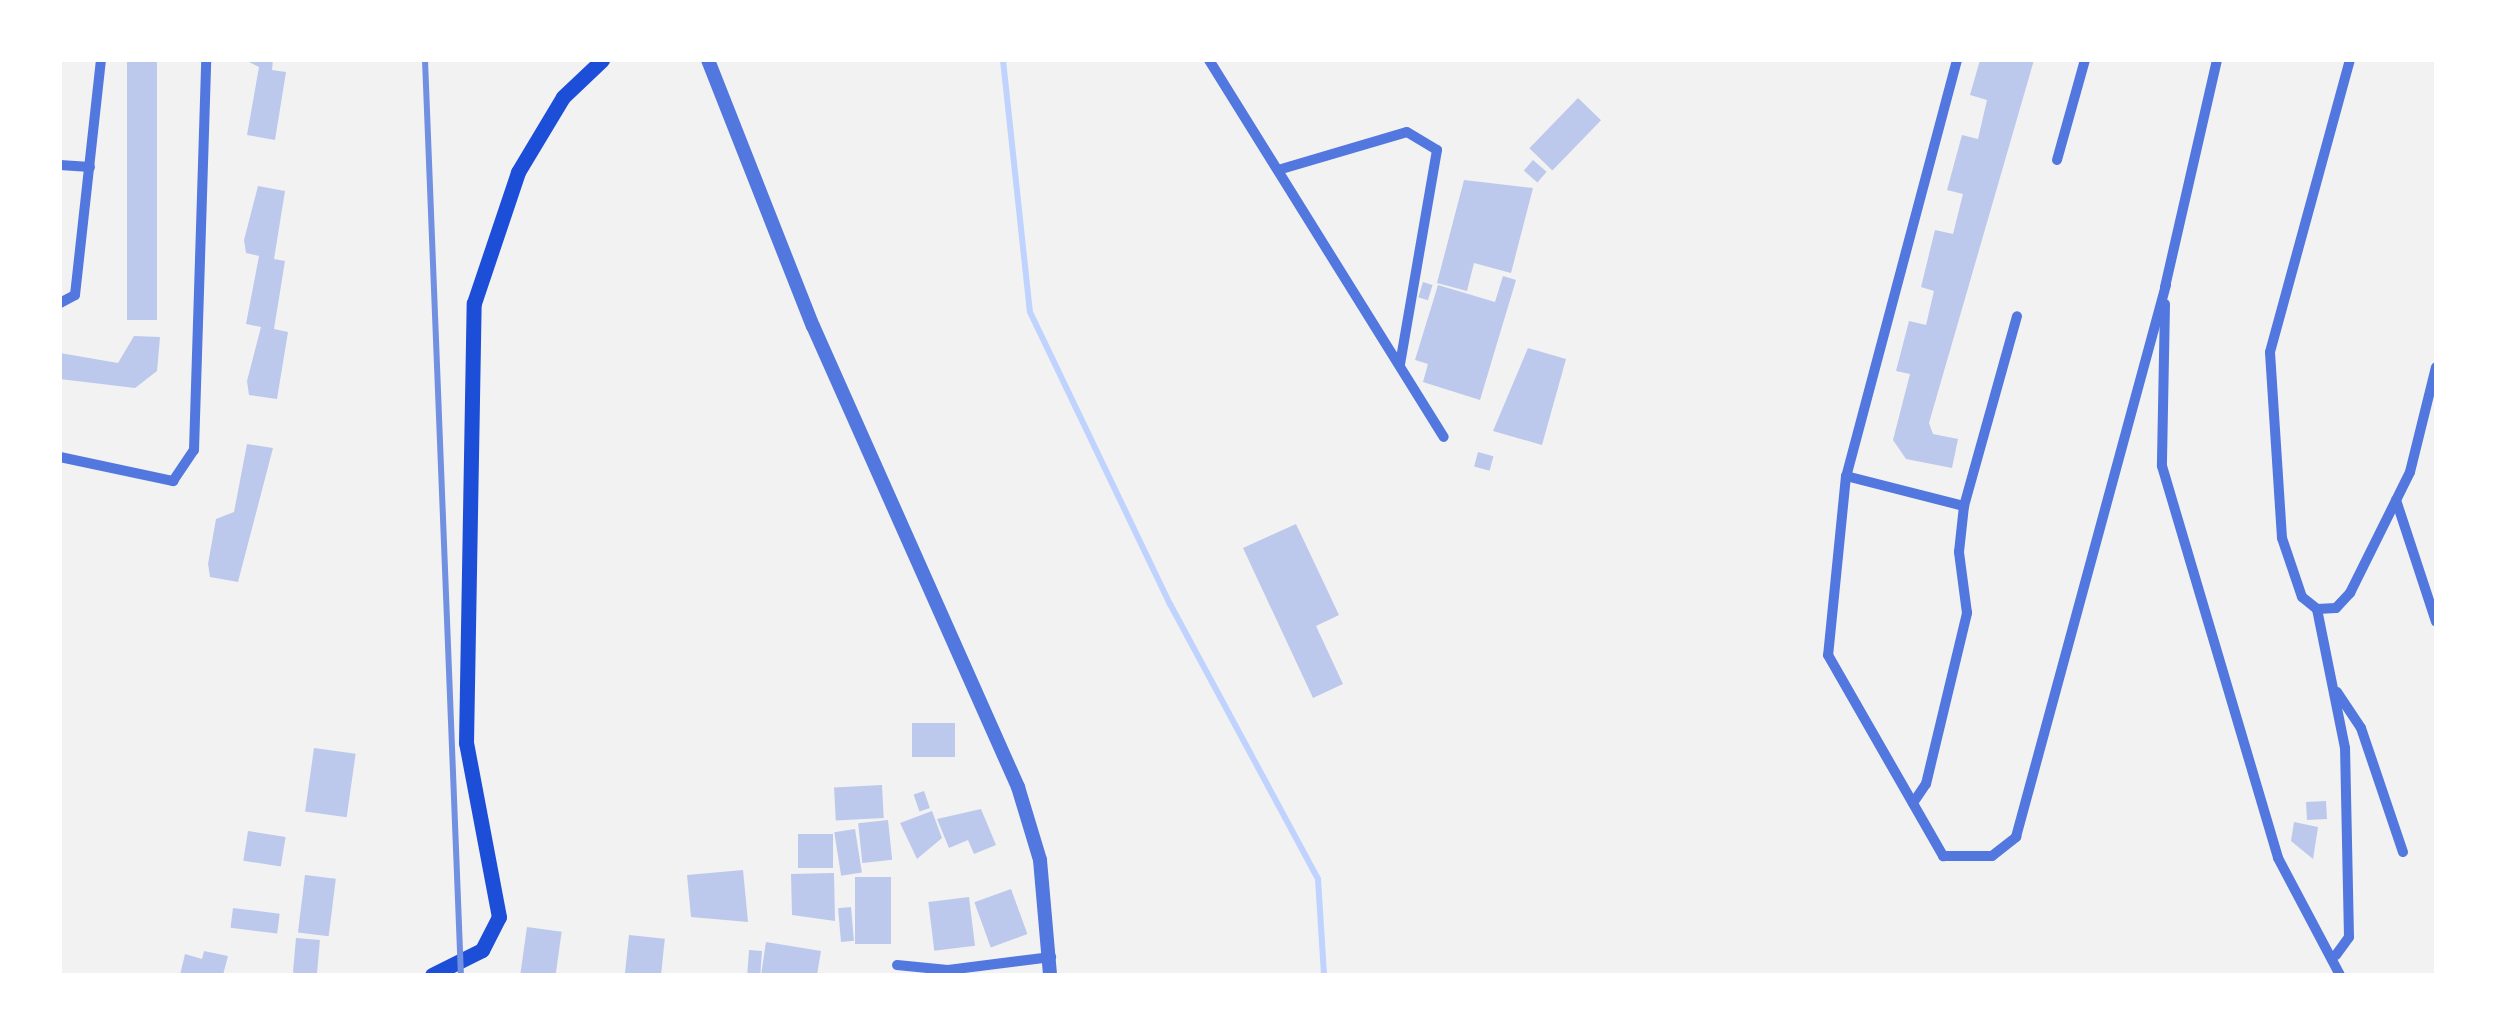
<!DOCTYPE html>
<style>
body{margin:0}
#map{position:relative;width:2496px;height:1035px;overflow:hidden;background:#f2f2f2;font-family:"Open Sans",sans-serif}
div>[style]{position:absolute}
.stream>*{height:6px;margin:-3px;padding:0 3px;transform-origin:3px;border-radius:3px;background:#bfd3fe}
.building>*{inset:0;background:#bdc9ec;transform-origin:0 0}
.minor>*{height:10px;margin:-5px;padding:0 5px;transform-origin:5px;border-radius:5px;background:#5277de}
.tertiary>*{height:14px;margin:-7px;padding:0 7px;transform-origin:7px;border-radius:7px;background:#5277de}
.secondary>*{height:15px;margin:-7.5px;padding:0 7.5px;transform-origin:7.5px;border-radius:7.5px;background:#1d4ed8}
.rail>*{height:6px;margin:-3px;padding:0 3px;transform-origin:3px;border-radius:3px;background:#7290e2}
span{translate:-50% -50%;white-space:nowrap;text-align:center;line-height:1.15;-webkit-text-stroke:8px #fff;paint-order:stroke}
.frame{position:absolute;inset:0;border:62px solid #fff;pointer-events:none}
</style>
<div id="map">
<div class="stream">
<div style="left:1003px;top:60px;width:253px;rotate:83.9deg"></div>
<div style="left:1030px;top:312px;width:324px;rotate:64.4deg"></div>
<div style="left:1170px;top:604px;width:312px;rotate:61.7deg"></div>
<div style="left:1318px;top:879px;width:96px;rotate:86.4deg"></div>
</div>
<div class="building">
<div style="left:127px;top:60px;width:30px;height:260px"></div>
<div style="clip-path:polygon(245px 60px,273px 60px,272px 70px,286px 72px,275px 140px,247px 135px,259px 67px)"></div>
<div style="clip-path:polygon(1980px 60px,2034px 60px,1929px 423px,1933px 434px,1958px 439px,1952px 468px,1906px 459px,1893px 440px,1910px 374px,1896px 371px,1909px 321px,1926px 325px,1934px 291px,1921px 287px,1935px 230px,1953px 234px,1963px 194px,1947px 190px,1962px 135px,1978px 139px,1987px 100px,1970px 95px)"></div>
<div style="left:1578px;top:98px;width:32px;height:70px;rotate:44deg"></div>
<div style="left:1533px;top:160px;width:18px;height:14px;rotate:41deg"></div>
<div style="clip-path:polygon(1464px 180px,1533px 188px,1511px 273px,1474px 263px,1467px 291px,1437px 283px)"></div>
<div style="clip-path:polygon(258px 186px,285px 191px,274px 259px,285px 261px,274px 329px,288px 332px,277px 399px,249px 395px,247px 381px,261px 327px,246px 324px,259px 256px,246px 253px,244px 240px)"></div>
<div style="clip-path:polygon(1503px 276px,1516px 280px,1480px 400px,1423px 382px,1428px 364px,1415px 360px,1438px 285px,1495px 302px)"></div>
<div style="left:1423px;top:282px;width:10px;height:16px;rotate:17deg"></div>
<div style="clip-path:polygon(134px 336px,160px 337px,157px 371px,135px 388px,60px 379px,60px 353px,118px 363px)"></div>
<div style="clip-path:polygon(1528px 348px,1566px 359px,1542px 445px,1493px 431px)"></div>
<div style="clip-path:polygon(247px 444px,273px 448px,238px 582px,210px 577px,208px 564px,216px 519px,234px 512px)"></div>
<div style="left:1478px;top:452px;width:16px;height:15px;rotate:15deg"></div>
<div style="clip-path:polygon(1296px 524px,1339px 615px,1316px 626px,1343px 684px,1313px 698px,1243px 548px)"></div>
<div style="left:912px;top:723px;width:43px;height:34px"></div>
<div style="left:314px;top:748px;width:42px;height:64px;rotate:8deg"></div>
<div style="left:882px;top:785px;width:33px;height:48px;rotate:87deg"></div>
<div style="left:924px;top:791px;width:18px;height:11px;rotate:71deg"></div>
<div style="left:2326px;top:801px;width:18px;height:20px;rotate:87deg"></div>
<div style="clip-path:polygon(981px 809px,996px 845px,974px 854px,968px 840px,949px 848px,937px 819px)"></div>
<div style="clip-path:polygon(932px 811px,942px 838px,917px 859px,900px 823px)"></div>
<div style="left:888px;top:820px;width:40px;height:30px;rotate:84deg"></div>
<div style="clip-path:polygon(2294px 822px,2318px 827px,2313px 859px,2291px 841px)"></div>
<div style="left:855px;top:829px;width:44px;height:21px;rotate:81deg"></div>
<div style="left:248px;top:831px;width:38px;height:30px;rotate:9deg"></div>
<div style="left:798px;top:834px;width:35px;height:34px"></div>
<div style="clip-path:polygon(743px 870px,748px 922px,691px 917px,687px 875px)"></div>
<div style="clip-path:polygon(834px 873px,835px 921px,792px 915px,791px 874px)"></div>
<div style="left:305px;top:875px;width:31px;height:58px;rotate:7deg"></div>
<div style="left:855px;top:877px;width:36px;height:67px"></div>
<div style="left:1011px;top:889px;width:48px;height:39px;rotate:70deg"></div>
<div style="left:969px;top:897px;width:49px;height:41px;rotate:83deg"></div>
<div style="left:851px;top:907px;width:34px;height:13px;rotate:85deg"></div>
<div style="left:233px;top:908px;width:47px;height:20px;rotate:7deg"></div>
<div style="left:527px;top:927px;width:35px;height:48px;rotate:8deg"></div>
<div style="left:629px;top:935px;width:36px;height:40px;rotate:6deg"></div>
<div style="left:296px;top:938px;width:24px;height:35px;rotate:5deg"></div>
<div style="clip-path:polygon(766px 942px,821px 951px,817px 975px,761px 975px)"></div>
<div style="left:749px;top:950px;width:13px;height:25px;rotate:4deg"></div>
<div style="clip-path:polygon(204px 951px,228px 956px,223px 975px,180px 975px,185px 954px,202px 959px)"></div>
</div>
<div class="minor">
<div style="left:1209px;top:60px;width:444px;rotate:58.1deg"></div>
<div style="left:1957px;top:60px;width:431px;rotate:104.9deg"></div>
<div style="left:1846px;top:476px;width:180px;rotate:95.7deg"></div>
<div style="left:1828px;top:655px;width:232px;rotate:60.2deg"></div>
<div style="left:1943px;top:856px;width:49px"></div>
<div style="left:1992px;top:856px;width:31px;rotate:-38deg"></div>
<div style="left:2016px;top:837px;width:572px;rotate:-74.8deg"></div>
<div style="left:2057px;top:160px;width:104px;rotate:-74.4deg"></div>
<div style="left:60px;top:165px;width:30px;rotate:4deg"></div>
<div style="left:1278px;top:170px;width:134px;rotate:-16.4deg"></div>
<div style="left:1407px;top:132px;width:35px;rotate:31deg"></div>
<div style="left:1437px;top:150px;width:218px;rotate:99.8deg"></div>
<div style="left:2165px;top:287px;width:233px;rotate:-77.1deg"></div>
<div style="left:60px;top:303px;width:17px;rotate:-28deg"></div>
<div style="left:75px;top:295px;width:236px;rotate:-83.7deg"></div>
<div style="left:2165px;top:304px;width:162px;rotate:91.1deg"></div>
<div style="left:2162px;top:466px;width:409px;rotate:73.5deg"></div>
<div style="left:2278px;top:858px;width:132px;rotate:62.1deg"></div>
<div style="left:60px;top:457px;width:116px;rotate:12deg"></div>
<div style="left:173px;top:481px;width:37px;rotate:-56deg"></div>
<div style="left:194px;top:450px;width:390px;rotate:-88.2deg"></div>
<div style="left:1846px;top:476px;width:122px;rotate:14.3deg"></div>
<div style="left:2396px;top:500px;width:128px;rotate:71.8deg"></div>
<div style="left:2317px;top:609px;width:19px;rotate:-3deg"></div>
<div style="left:2336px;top:608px;width:21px;rotate:-47deg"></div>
<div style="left:2350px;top:593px;width:135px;rotate:-63.6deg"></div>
<div style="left:2410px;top:472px;width:108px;rotate:-76.1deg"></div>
<div style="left:2337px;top:692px;width:43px;rotate:56.3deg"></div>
<div style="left:2361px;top:728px;width:131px;rotate:71.3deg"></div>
<div style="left:1913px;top:803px;width:23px;rotate:-56deg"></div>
<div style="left:1926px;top:784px;width:176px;rotate:-76.5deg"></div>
<div style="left:1967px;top:613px;width:62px;rotate:-97.5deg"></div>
<div style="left:1959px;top:552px;width:46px;rotate:-83.8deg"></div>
<div style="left:1964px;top:506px;width:197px;rotate:-74.4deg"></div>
<div style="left:2336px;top:955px;width:22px;rotate:-54deg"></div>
<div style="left:2349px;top:937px;width:189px;rotate:-91.2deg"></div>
<div style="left:2345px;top:748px;width:142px;rotate:-101.4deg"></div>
<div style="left:2317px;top:609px;width:19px;rotate:-141deg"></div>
<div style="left:2302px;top:597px;width:62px;rotate:-108.7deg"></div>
<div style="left:2282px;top:538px;width:186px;rotate:-93.7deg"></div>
<div style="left:2270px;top:352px;width:303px;rotate:-74.7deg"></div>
<div style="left:897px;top:965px;width:51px;rotate:5.6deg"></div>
<div style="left:948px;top:970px;width:104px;rotate:-7.2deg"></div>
</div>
<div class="tertiary">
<div style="left:708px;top:60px;width:286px;rotate:68.5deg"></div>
<div style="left:813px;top:326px;width:505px;rotate:66.03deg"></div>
<div style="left:1018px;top:787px;width:76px;rotate:73.2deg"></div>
<div style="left:1040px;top:860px;width:115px;rotate:85deg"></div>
</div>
<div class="secondary">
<div style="left:432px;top:975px;width:56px;rotate:-26.6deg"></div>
<div style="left:482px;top:950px;width:37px;rotate:-63deg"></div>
<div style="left:499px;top:917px;width:177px;rotate:-100.7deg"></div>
<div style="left:466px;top:743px;width:440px;rotate:-89deg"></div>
<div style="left:474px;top:303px;width:138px;rotate:-71.4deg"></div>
<div style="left:518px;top:172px;width:87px;rotate:-59deg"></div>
<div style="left:563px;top:97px;width:54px;rotate:-43.5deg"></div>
</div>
<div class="rail">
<div style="left:425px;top:60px;width:916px;rotate:87.75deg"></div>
</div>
<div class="frame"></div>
</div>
